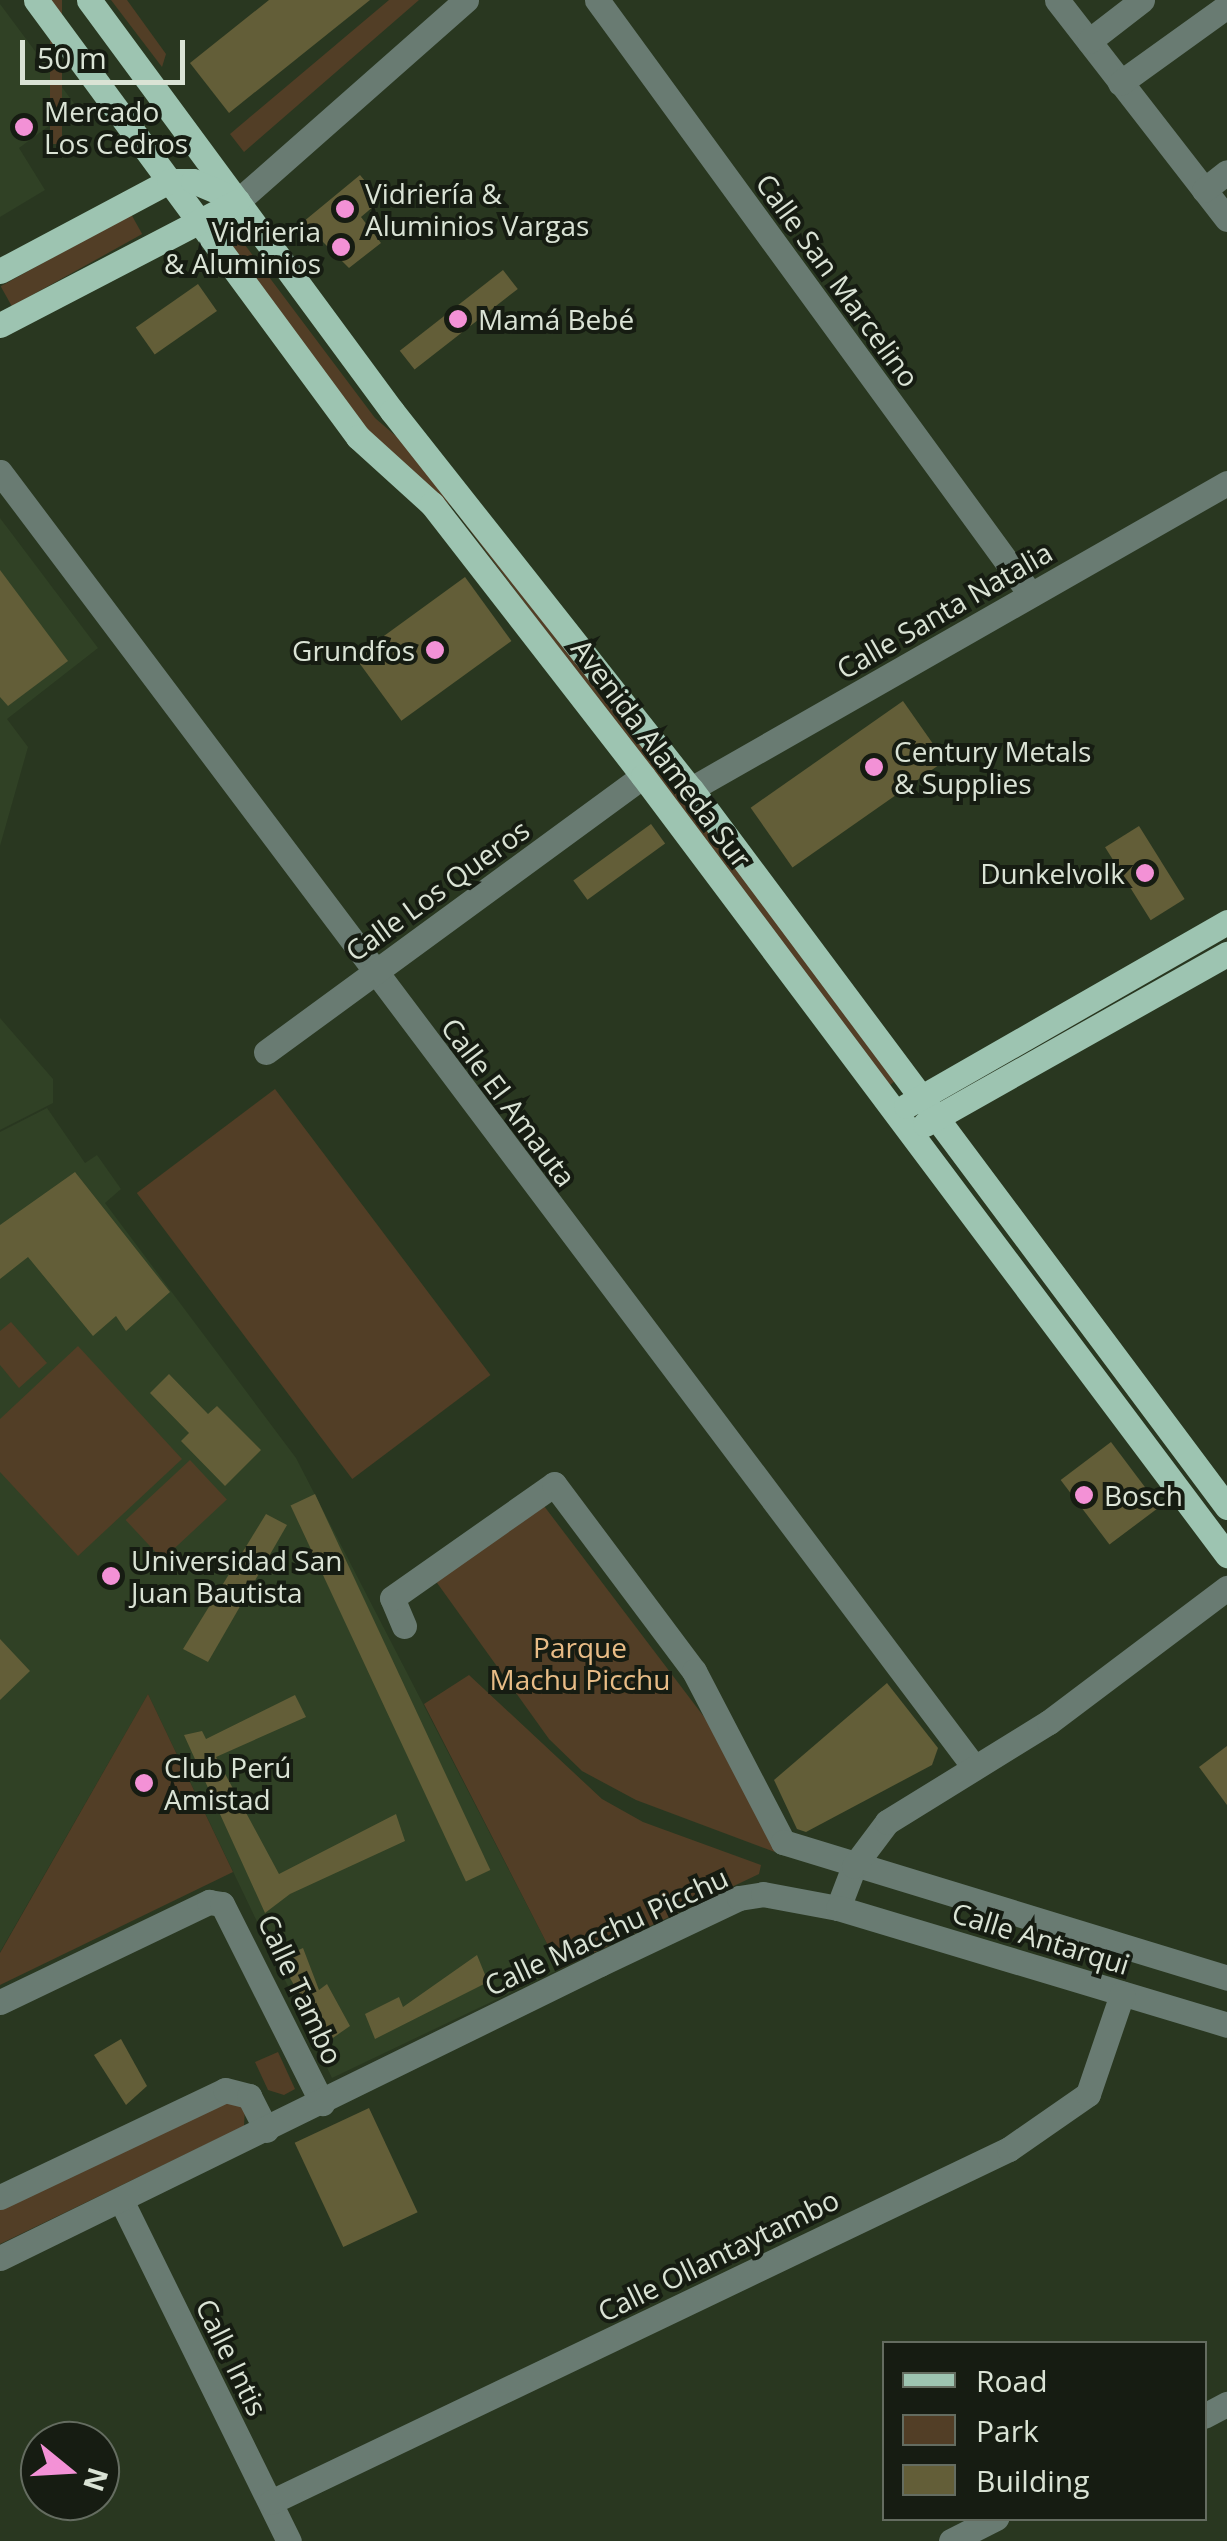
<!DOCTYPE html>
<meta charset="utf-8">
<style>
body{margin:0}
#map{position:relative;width:1227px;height:2541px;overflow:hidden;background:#293720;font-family:"Open Sans",sans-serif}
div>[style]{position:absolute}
.built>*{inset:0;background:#304125}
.green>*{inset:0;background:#523e26;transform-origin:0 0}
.building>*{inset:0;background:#635e38;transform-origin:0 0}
.minor>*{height:25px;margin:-12.5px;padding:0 12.5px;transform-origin:12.5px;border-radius:12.5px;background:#697b72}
.major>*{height:25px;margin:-12.5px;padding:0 12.5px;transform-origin:12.5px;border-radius:12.5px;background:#9dc4b1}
.dots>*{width:28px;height:28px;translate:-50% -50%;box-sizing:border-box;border:5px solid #161c12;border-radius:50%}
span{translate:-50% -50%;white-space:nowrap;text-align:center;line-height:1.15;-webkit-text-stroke:8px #161c12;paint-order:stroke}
.poi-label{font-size:28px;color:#dae3d5}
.left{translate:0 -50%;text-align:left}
.right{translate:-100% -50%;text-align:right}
.street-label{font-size:28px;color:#dae3d5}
.park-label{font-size:28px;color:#e8bc86}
.legend{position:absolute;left:882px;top:2341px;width:325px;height:180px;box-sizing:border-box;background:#161c12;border:2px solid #646c60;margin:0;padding:12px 18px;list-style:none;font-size:30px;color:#dae3d5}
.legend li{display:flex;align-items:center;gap:20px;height:50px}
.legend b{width:50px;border:2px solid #646c60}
.north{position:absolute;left:20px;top:2421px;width:100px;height:100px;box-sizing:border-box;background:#161c12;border:2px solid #646c60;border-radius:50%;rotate:108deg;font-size:28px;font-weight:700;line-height:40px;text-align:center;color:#dae3d5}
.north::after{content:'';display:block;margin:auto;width:35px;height:45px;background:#f391d6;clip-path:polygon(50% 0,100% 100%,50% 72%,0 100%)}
.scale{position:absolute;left:20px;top:40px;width:165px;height:45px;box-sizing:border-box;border:5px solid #dae3d5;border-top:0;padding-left:12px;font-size:30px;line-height:35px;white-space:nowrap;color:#dae3d5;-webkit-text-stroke:8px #161c12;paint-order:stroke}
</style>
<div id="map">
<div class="built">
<div style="clip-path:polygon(0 4px,76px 106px,19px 148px,45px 190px,0 217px)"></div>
<div style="clip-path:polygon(0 518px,98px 648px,7px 719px,28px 747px,0 846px)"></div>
<div style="clip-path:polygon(0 1018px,53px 1079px,53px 1103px,0 1130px)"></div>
<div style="clip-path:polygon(47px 1108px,85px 1163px,97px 1155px,121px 1189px,105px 1203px,296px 1458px,560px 1969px,332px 2078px,148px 1694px,0 1952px,0 1132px)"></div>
</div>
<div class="green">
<div style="left:50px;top:0;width:12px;height:144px"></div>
<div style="clip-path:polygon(111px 0,127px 0,166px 54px,162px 67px)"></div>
<div style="clip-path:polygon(389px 0,419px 0,244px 152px,230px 134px)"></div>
<div style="left:131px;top:214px;width:23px;height:149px;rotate:61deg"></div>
<div style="clip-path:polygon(239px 237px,375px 418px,449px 482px,897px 1079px,889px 1086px,453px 508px,366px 428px,230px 244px)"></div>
<div style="left:275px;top:1089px;width:358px;height:173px;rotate:53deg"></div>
<div style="clip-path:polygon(11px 1322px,47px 1363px,19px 1388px,0 1365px,0 1331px)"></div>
<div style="clip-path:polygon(78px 1346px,182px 1459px,78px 1556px,0 1472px,0 1419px)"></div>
<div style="left:190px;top:1460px;width:54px;height:88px;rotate:47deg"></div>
<div style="clip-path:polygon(541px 1502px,714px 1730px,775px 1852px,636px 1800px,582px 1771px,549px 1739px,435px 1580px)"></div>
<div style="clip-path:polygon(469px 1675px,602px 1799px,643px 1822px,761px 1865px,759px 1874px,560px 1969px,424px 1704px)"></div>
<div style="clip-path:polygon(148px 1694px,233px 1872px,0 1985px,0 1953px)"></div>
<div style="clip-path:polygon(278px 2052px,295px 2089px,284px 2095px,268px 2090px,255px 2062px)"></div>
<div style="clip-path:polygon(225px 2099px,245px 2107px,244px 2126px,0 2244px,0 2206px)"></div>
</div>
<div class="building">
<div style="clip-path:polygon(269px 0,370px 0,229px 113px,190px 63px)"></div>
<div style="clip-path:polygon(360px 175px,381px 200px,361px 217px,381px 243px,349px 268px,303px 222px)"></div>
<div style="left:503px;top:270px;width:24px;height:131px;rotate:52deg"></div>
<div style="left:198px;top:284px;width:33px;height:76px;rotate:55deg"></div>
<div style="clip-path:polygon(0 570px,68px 661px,8px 706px,0 697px)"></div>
<div style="left:465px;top:577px;width:79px;height:136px;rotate:54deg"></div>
<div style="left:903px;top:701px;width:73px;height:186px;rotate:55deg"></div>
<div style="left:651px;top:824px;width:24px;height:96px;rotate:54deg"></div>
<div style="left:1139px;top:826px;width:86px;height:40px;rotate:58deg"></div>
<div style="clip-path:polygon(75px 1172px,170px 1292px,126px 1331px,116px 1316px,93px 1336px,28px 1257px,0 1279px,0 1225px)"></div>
<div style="clip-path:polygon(169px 1374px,208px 1414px,217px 1406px,261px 1450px,225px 1486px,181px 1441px,189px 1433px,150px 1393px)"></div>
<div style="left:1111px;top:1442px;width:81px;height:63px;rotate:53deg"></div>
<div style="left:315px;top:1494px;width:415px;height:27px;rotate:65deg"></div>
<div style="clip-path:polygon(266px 1514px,287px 1525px,208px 1662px,183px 1649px)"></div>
<div style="clip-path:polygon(0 1639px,30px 1671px,0 1700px)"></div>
<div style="clip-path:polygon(887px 1683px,938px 1748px,932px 1765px,806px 1832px,797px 1829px,774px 1780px)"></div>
<div style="clip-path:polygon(295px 1695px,306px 1717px,216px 1757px,279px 1874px,396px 1814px,405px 1841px,290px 1894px,265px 1913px,184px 1735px,202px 1731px,206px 1739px)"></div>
<div style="clip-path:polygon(1227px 1746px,1227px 1805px,1199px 1767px)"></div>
<div style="clip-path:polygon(303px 1948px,319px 1990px,327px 1984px,350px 2026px,327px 2042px,279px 1959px)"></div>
<div style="clip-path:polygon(477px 1955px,488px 1982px,375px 2039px,365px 2014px,399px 1997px,403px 2007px)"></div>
<div style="clip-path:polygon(121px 2039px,147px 2086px,126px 2105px,94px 2055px)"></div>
<div style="left:369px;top:2108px;width:115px;height:82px;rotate:65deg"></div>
</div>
<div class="minor">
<div style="left:597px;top:0;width:736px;rotate:53.89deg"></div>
<div style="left:1057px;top:0;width:277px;rotate:52.2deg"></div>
<div style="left:1089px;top:41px;width:67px;rotate:-37.7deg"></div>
<div style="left:1120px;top:83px;width:132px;rotate:-35.7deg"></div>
<div style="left:1204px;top:190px;width:29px;rotate:-38deg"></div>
<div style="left:238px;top:201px;width:304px;rotate:-41.4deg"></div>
<div style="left:0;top:472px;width:1620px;rotate:53.05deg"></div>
<div style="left:691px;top:789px;width:617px;rotate:-29.72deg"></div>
<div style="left:266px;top:1052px;width:467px;rotate:-36.2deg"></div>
<div style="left:404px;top:1626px;width:30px;rotate:-113deg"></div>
<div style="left:392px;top:1598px;width:198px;rotate:-35.1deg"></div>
<div style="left:554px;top:1484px;width:234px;rotate:53.2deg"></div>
<div style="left:694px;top:1671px;width:193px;rotate:62.5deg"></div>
<div style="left:783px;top:1842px;width:464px;rotate:17deg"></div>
<div style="left:838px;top:1908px;width:45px;rotate:-69.1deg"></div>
<div style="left:854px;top:1866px;width:55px;rotate:-53.1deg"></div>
<div style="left:887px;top:1822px;width:190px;rotate:-31.7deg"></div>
<div style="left:1049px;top:1722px;width:223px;rotate:-37deg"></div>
<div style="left:0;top:2002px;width:232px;rotate:-25.6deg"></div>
<div style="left:209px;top:1902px;width:13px;rotate:9deg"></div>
<div style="left:222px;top:1904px;width:223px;rotate:63.3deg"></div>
<div style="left:0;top:2197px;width:249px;rotate:-25.4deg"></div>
<div style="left:225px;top:2090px;width:25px;rotate:14deg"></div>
<div style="left:249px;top:2096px;width:38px;rotate:63deg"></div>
<div style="left:121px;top:2200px;width:380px;rotate:63.8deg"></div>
<div style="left:0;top:2258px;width:668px;rotate:-26.1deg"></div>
<div style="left:600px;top:1964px;width:154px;rotate:-25.4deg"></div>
<div style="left:739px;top:1898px;width:24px;rotate:-9deg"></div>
<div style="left:763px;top:1894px;width:76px;rotate:10.6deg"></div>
<div style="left:838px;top:1908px;width:406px;rotate:16.7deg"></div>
<div style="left:1204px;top:2416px;width:26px;rotate:-28deg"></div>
<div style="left:271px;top:2502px;width:818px;rotate:-25.56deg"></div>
<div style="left:1009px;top:2149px;width:96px;rotate:-34.8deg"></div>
<div style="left:1088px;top:2094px;width:106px;rotate:-71.2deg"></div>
<div style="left:951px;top:2541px;width:51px;rotate:-27.1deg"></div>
</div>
<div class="major">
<div style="left:36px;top:0;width:543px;rotate:53.62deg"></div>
<div style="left:358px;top:437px;width:100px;rotate:42.2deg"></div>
<div style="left:432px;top:504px;width:344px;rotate:52.2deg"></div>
<div style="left:643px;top:776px;width:974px;rotate:53.14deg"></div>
<div style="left:89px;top:0;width:511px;rotate:53.6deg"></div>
<div style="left:392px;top:411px;width:482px;rotate:51.7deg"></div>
<div style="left:691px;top:789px;width:896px;rotate:53.26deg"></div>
<div style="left:0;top:271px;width:191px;rotate:-28deg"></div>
<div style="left:169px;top:181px;width:24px"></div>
<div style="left:193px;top:181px;width:43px;rotate:23deg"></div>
<div style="left:0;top:325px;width:268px;rotate:-27.5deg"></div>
<div style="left:906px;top:1106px;width:370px;rotate:-29.8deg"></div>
<div style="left:925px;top:1124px;width:347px;rotate:-29.4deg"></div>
</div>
<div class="dots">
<div style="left:24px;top:127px;background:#f391d6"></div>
<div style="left:345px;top:209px;background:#f391d6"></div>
<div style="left:341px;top:247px;background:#f391d6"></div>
<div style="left:458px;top:319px;background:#f391d6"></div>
<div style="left:435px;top:650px;background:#f391d6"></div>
<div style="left:874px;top:767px;background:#f391d6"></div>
<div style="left:1145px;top:873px;background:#f391d6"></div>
<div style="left:1084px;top:1495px;background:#f391d6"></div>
<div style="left:111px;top:1576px;background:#f391d6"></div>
<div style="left:144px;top:1783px;background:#f391d6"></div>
</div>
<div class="poi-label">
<span class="left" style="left:44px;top:127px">Mercado<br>Los Cedros</span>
<span class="left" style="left:365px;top:209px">Vidriería &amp;<br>Aluminios Vargas</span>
<span class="right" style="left:321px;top:247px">Vidrieria<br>&amp; Aluminios</span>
<span class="left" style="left:478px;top:319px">Mamá Bebé</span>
<span class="right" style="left:415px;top:650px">Grundfos</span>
<span class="left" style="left:894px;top:767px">Century Metals<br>&amp; Supplies</span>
<span class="right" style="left:1125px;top:873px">Dunkelvolk</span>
<span class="left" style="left:1104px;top:1495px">Bosch</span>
<span class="left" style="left:131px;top:1576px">Universidad San<br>Juan Bautista</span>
<span class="left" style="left:164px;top:1783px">Club Perú<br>Amistad</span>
</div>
<div class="street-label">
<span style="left:838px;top:280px;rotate:54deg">Calle San Marcelino</span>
<span style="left:944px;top:610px;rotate:-30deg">Calle Santa Natalia</span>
<span style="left:662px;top:753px;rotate:53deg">Avenida Alameda Sur</span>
<span style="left:437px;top:890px;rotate:-36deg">Calle Los Queros</span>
<span style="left:509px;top:1102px;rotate:53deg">Calle El Amauta</span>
<span style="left:606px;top:1931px;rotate:-25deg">Calle Macchu Picchu</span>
<span style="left:1041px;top:1938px;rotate:17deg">Calle Antarqui</span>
<span style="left:301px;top:1989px;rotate:65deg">Calle Tambo</span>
<span style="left:718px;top:2255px;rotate:-26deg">Calle Ollantaytambo</span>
<span style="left:232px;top:2357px;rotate:64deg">Calle Intis</span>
</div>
<div class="park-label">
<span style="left:580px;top:1663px">Parque<br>Machu Picchu</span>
</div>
<ul class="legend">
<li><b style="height:12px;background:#9dc4b1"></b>Road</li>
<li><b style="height:28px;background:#523e26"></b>Park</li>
<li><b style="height:28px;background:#635e38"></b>Building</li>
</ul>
<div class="north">N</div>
<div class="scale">50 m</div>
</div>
